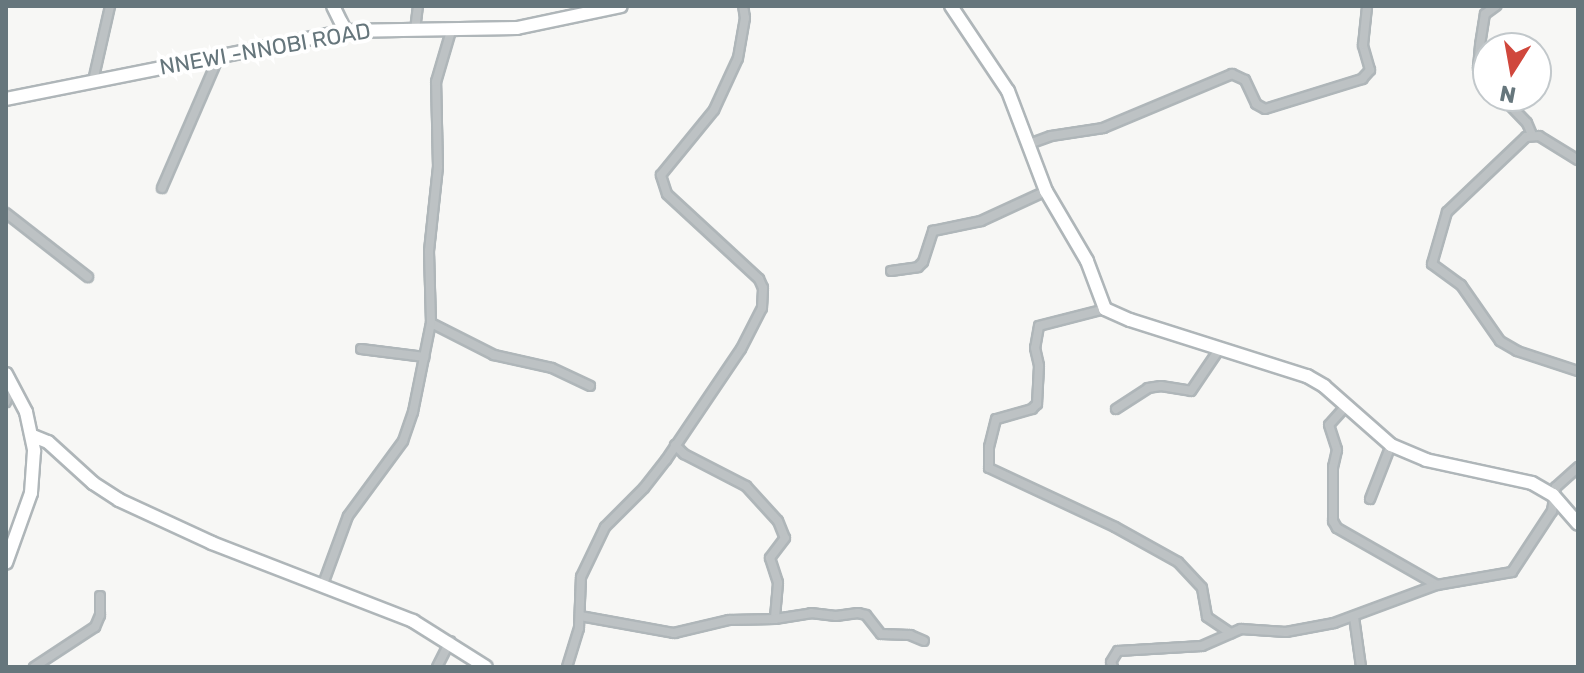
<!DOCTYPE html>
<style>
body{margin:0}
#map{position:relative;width:1584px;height:673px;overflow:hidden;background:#f7f7f5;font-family:Rubik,sans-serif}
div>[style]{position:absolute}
.roads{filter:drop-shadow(2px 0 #afb6b9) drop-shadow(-2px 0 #afb6b9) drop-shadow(0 2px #afb6b9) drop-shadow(0 -2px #afb6b9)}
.street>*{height:8px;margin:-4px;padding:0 4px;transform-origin:4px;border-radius:4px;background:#bdc2c4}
.secondary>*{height:12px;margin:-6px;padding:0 6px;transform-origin:6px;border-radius:6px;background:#fff}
span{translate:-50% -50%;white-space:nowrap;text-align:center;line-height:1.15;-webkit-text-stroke:8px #fff;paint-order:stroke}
.street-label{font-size:22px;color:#66767c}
.frame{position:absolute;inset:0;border:8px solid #66767c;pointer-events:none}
.north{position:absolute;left:1472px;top:32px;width:80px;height:80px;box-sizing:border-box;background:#fff;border:2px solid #c2c8cb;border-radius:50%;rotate:191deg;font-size:22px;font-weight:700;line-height:32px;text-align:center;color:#66767c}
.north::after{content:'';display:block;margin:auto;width:28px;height:36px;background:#d0473c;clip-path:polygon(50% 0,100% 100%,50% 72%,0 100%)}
</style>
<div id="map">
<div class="roads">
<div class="street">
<div style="left:415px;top:30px;width:24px;rotate:-83deg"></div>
<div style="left:93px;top:81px;width:77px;rotate:-77.2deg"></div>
<div style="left:1488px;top:83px;width:18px;rotate:-124deg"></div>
<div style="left:1478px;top:68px;width:23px;rotate:-85deg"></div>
<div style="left:1480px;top:45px;width:31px;rotate:-81deg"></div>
<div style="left:1485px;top:14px;width:14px;rotate:-36deg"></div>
<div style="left:1501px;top:96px;width:37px;rotate:46deg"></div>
<div style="left:1527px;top:123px;width:13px;rotate:67deg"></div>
<div style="left:1029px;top:144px;width:23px;rotate:-20deg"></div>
<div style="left:1051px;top:136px;width:53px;rotate:-8.7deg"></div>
<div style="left:1103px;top:128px;width:140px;rotate:-22.7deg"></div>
<div style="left:1232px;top:74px;width:14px;rotate:25deg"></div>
<div style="left:1245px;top:80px;width:26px;rotate:65deg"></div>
<div style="left:1256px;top:104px;width:10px;rotate:29deg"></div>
<div style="left:1265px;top:109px;width:102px;rotate:-17.2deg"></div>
<div style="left:1362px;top:79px;width:12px;rotate:-48deg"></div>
<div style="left:1370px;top:70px;width:26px;rotate:-106deg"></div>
<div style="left:1363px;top:45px;width:39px;rotate:-84deg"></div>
<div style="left:1578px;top:160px;width:46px;rotate:-148.4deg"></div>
<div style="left:1539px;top:136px;width:13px;rotate:176deg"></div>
<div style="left:1526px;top:137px;width:109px;rotate:136.5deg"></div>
<div style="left:1447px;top:212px;width:54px;rotate:106.1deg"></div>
<div style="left:1432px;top:264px;width:36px;rotate:36deg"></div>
<div style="left:1461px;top:285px;width:68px;rotate:55.1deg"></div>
<div style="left:1500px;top:341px;width:20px;rotate:30deg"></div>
<div style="left:1517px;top:351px;width:64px;rotate:18.2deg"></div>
<div style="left:162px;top:188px;width:144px;rotate:-66.6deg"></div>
<div style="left:6px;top:213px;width:104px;rotate:38deg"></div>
<div style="left:891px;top:271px;width:27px;rotate:-8deg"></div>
<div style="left:918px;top:267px;width:7px;rotate:-45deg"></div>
<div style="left:923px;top:262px;width:33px;rotate:-72deg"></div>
<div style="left:933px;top:231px;width:49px;rotate:-11.8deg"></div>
<div style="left:981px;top:221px;width:72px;rotate:-24.8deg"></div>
<div style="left:1105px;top:309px;width:68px;rotate:165.6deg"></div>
<div style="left:1039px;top:326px;width:22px;rotate:100deg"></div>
<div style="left:1035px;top:348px;width:18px;rotate:77deg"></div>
<div style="left:1039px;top:366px;width:38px;rotate:93deg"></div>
<div style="left:1037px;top:404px;width:7px;rotate:135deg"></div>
<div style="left:1032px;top:409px;width:37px;rotate:164deg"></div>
<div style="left:996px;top:419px;width:29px;rotate:104deg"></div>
<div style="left:989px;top:447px;width:21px;rotate:90deg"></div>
<div style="left:989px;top:468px;width:139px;rotate:25.1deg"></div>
<div style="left:1115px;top:527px;width:72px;rotate:29.1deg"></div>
<div style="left:1178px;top:562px;width:35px;rotate:47deg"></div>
<div style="left:1202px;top:588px;width:29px;rotate:80deg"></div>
<div style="left:1207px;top:617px;width:29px;rotate:34deg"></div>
<div style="left:431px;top:323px;width:71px;rotate:26.9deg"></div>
<div style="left:494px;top:355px;width:59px;rotate:12.6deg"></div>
<div style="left:552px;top:368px;width:42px;rotate:25.3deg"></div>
<div style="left:361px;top:349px;width:64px;rotate:7.2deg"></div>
<div style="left:6px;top:402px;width:17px;rotate:-69deg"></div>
<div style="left:1346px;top:406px;width:25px;rotate:132deg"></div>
<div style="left:1329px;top:425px;width:26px;rotate:72deg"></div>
<div style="left:1337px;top:450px;width:17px;rotate:103deg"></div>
<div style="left:1333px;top:467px;width:54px;rotate:90deg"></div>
<div style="left:1333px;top:521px;width:8px;rotate:60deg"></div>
<div style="left:1337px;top:528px;width:115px;rotate:29.7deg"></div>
<div style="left:1116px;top:409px;width:38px;rotate:-33deg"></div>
<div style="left:1148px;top:388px;width:13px;rotate:-9deg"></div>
<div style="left:1161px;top:386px;width:30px;rotate:9deg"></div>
<div style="left:1191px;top:391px;width:52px;rotate:-56deg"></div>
<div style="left:675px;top:445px;width:13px;rotate:45deg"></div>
<div style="left:684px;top:454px;width:70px;rotate:27.3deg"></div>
<div style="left:746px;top:486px;width:47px;rotate:47.6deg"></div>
<div style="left:778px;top:521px;width:18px;rotate:68deg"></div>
<div style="left:785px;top:538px;width:25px;rotate:127deg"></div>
<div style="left:770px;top:558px;width:26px;rotate:72deg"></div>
<div style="left:778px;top:583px;width:36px;rotate:95deg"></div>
<div style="left:1370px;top:499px;width:58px;rotate:-68.7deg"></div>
<div style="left:323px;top:584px;width:72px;rotate:-69.8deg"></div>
<div style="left:348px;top:516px;width:93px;rotate:-53.7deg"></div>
<div style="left:403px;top:441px;width:31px;rotate:-71deg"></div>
<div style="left:413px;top:412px;width:91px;rotate:-78.6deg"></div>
<div style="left:431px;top:323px;width:72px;rotate:-91.6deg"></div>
<div style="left:429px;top:251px;width:84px;rotate:-83.9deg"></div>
<div style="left:438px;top:167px;width:85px;rotate:-91.3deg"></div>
<div style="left:436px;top:82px;width:53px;rotate:-73.6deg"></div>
<div style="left:580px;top:616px;width:96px;rotate:10.3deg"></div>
<div style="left:674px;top:633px;width:57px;rotate:-13.3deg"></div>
<div style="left:729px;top:620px;width:46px;rotate:-1.2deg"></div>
<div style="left:775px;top:619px;width:36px;rotate:-9deg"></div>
<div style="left:811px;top:613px;width:25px;rotate:7deg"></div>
<div style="left:836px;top:616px;width:22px;rotate:-8deg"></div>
<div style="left:858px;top:613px;width:8px;rotate:14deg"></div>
<div style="left:866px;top:615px;width:24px;rotate:52deg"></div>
<div style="left:881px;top:634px;width:29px;rotate:2deg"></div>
<div style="left:910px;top:635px;width:15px;rotate:23deg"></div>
<div style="left:1354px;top:617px;width:50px;rotate:82deg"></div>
<div style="left:34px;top:667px;width:73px;rotate:-33.3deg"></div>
<div style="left:95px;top:627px;width:13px;rotate:-67deg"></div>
<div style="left:100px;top:615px;width:19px;rotate:-90deg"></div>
<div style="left:437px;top:667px;width:29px;rotate:-63deg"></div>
<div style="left:567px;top:667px;width:41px;rotate:-72.9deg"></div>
<div style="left:579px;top:628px;width:51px;rotate:-87.8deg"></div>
<div style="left:581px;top:577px;width:55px;rotate:-64.4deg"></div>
<div style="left:605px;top:527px;width:55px;rotate:-45deg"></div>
<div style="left:644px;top:488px;width:36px;rotate:-52deg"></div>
<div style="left:666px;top:460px;width:134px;rotate:-56deg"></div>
<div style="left:741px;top:349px;width:46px;rotate:-62.9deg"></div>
<div style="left:762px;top:308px;width:20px;rotate:-87deg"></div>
<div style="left:763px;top:288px;width:10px;rotate:-114deg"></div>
<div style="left:759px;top:279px;width:125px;rotate:-137.3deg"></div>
<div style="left:667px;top:194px;width:20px;rotate:-108deg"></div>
<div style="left:661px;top:175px;width:84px;rotate:-50.8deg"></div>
<div style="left:714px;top:110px;width:57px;rotate:-65.2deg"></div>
<div style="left:738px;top:58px;width:41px;rotate:-80.1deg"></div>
<div style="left:745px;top:18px;width:12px;rotate:-99deg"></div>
<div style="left:1113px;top:667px;width:5px;rotate:-112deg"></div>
<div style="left:1111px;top:662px;width:13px;rotate:-58deg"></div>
<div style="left:1118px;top:651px;width:84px;rotate:-3.4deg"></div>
<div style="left:1202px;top:646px;width:43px;rotate:-23.6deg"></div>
<div style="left:1241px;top:629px;width:45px;rotate:3.8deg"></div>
<div style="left:1286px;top:632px;width:49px;rotate:-10.6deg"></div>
<div style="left:1334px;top:623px;width:110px;rotate:-20.3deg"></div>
<div style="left:1437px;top:585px;width:76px;rotate:-9.8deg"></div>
<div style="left:1512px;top:572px;width:73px;rotate:-56.7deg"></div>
<div style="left:1552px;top:511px;width:24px;rotate:-81deg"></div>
<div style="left:1556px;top:487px;width:30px;rotate:-42deg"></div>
</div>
<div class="secondary">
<div style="left:333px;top:6px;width:28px;rotate:64deg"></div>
<div style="left:951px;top:6px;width:102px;rotate:56.2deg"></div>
<div style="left:1008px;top:91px;width:107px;rotate:69.2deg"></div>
<div style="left:1046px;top:191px;width:81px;rotate:59.6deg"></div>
<div style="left:1087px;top:261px;width:51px;rotate:69.4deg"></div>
<div style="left:1105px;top:309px;width:27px;rotate:24deg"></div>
<div style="left:1130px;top:320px;width:186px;rotate:17.6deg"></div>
<div style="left:1307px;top:376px;width:20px;rotate:30deg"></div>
<div style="left:1324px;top:386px;width:89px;rotate:41.4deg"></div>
<div style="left:1391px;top:445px;width:38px;rotate:23deg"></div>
<div style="left:1426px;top:460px;width:108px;rotate:12.2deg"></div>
<div style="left:1532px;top:483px;width:24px;rotate:30deg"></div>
<div style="left:1553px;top:495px;width:38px;rotate:49deg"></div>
<div style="left:6px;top:99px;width:346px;rotate:-11.3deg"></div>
<div style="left:345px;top:31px;width:172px;rotate:-1deg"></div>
<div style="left:517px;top:28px;width:106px;rotate:-11.9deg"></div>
<div style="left:6px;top:374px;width:43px;rotate:62.2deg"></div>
<div style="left:26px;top:412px;width:40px;rotate:78deg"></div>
<div style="left:34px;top:451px;width:42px;rotate:94.1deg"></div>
<div style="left:31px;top:493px;width:74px;rotate:109.7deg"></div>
<div style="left:33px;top:436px;width:16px;rotate:22deg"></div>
<div style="left:48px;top:442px;width:61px;rotate:42.3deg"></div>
<div style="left:93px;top:483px;width:31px;rotate:33deg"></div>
<div style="left:119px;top:500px;width:102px;rotate:24.8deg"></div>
<div style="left:212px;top:543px;width:216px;rotate:21.2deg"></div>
<div style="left:413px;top:621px;width:86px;rotate:32.2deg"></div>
</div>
</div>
<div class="street-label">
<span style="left:265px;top:49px;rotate:-10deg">NNEWI -NNOBI ROAD</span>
</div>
<div class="frame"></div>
<div class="north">N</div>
</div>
